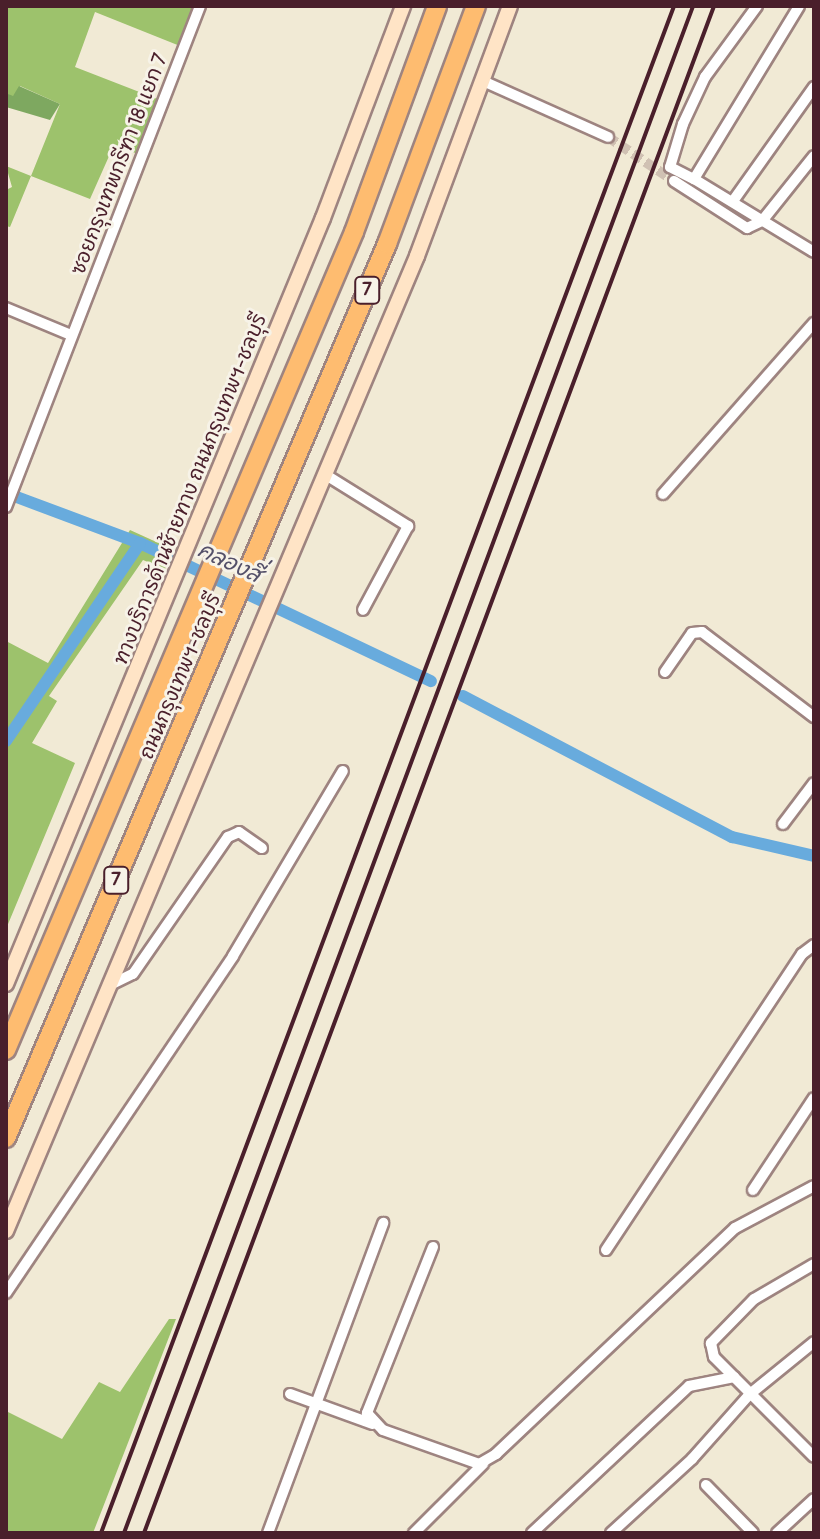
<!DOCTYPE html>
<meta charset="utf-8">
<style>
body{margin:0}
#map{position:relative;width:820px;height:1539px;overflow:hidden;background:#f1ead5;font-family:Pangolin,"Playpen Sans Thai",sans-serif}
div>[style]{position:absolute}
.green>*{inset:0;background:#9dc26c}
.forest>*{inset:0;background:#7ea860}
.canal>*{height:12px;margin:-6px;padding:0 6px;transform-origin:6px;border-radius:6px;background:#68abdd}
.minor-tunnel>*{height:10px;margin-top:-5px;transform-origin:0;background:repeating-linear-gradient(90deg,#d0c1b3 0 10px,transparent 0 15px)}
.roads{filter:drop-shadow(2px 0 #9e8480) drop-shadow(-2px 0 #9e8480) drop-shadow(0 2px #9e8480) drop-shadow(0 -2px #9e8480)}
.minor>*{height:10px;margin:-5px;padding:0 5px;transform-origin:5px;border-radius:5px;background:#fff}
.secondary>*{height:14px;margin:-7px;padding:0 7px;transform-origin:7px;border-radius:7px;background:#ffe4c6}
.motorway>*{height:18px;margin:-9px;padding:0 9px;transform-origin:9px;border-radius:9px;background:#febc70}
.rail>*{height:4px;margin:-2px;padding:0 2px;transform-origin:2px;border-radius:2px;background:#4a1f2b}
span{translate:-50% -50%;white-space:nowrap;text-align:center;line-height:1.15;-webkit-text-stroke:6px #f7f3e8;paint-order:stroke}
.shield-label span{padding:2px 6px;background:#f7f3e8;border:2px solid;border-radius:6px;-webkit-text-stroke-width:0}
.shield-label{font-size:18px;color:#4a1f2b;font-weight:700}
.street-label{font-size:20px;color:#4a1f2b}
.water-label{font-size:22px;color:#545069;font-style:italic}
.frame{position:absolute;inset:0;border:8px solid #4a1f2b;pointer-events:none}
</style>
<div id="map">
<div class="green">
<div style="clip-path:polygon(6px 6px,197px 6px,180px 46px,95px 12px,75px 67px,160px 100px,138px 154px,114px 145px,90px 199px,31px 176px,10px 227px,6px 226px,6px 190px,12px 187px,6px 166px,31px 176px,60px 104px,20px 86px,13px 97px,6px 93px)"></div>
<div style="clip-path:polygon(130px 530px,174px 550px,165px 569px,143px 560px,49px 696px,57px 701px,32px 743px,75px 763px,6px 929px,6px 641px,48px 663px)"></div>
<div style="clip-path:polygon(169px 1319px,176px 1319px,93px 1533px,6px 1533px,6px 1411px,62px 1439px,99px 1382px,120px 1392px)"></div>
</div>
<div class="forest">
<div style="clip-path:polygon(19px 86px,60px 104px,50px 120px,6px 107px,6px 93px,13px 96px)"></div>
</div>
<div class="canal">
<div style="left:6px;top:493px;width:143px;rotate:20.5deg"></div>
<div style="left:140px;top:543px;width:322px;rotate:25.4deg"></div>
<div style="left:463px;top:696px;width:304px;rotate:27.7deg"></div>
<div style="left:732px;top:837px;width:84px;rotate:13deg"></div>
<div style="left:6px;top:741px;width:239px;rotate:-55.9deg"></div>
</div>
<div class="minor-tunnel">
<div style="left:608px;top:137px;width:79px;rotate:33.7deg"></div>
</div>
<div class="roads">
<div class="minor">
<div style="left:757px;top:6px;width:88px;rotate:126.2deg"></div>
<div style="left:705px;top:77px;width:52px;rotate:115.1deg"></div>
<div style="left:683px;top:124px;width:45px;rotate:106.8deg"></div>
<div style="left:670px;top:167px;width:27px;rotate:27deg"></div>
<div style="left:694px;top:179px;width:202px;rotate:-58.7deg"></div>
<div style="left:483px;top:81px;width:137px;rotate:24.1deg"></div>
<div style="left:694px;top:179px;width:140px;rotate:31.3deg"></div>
<div style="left:674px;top:181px;width:87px;rotate:32.8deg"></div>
<div style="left:747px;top:228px;width:17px;rotate:-25deg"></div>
<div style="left:762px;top:221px;width:83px;rotate:-51.3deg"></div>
<div style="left:733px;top:201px;width:140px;rotate:-54.6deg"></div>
<div style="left:6px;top:308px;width:70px;rotate:22.6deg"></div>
<div style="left:326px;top:475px;width:97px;rotate:31.9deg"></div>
<div style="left:408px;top:526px;width:95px;rotate:118.2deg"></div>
<div style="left:663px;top:494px;width:228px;rotate:-48.6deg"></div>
<div style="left:6px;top:507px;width:537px;rotate:-68.83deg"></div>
<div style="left:665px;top:672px;width:47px;rotate:-55.3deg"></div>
<div style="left:692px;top:633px;width:10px;rotate:-6deg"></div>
<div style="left:702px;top:632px;width:141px;rotate:37.2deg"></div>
<div style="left:783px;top:824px;width:51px;rotate:-52.9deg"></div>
<div style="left:110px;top:985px;width:25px;rotate:-26deg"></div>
<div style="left:133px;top:974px;width:167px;rotate:-55.3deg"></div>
<div style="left:228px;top:837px;width:12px;rotate:-24deg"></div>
<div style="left:239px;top:832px;width:28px;rotate:35deg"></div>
<div style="left:753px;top:1190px;width:110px;rotate:-56.5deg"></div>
<div style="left:433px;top:1247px;width:179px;rotate:111.7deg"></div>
<div style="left:367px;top:1413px;width:23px;rotate:47deg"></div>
<div style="left:383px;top:1430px;width:102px;rotate:19.5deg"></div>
<div style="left:479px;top:1464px;width:20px;rotate:-30deg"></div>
<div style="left:496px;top:1454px;width:329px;rotate:-43.4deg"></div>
<div style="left:735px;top:1228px;width:89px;rotate:-28deg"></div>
<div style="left:606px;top:1250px;width:355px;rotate:-56.5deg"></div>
<div style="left:802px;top:954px;width:15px;rotate:-37deg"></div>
<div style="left:814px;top:1264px;width:69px;rotate:149.7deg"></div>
<div style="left:754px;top:1299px;width:62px;rotate:134.3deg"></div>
<div style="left:711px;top:1343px;width:14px;rotate:78deg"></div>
<div style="left:714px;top:1357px;width:141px;rotate:45deg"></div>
<div style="left:6px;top:1293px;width:406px;rotate:-56deg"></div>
<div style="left:233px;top:956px;width:215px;rotate:-59.3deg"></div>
<div style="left:290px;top:1394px;width:88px;rotate:19.9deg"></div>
<div style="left:706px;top:1485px;width:67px;rotate:45.6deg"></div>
<div style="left:268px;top:1533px;width:331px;rotate:-69.6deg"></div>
<div style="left:414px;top:1533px;width:98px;rotate:-45deg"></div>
<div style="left:532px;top:1533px;width:215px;rotate:-43.1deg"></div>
<div style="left:689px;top:1386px;width:46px;rotate:-11.3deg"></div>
<div style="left:611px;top:1533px;width:110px;rotate:-42.4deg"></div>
<div style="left:692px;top:1459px;width:87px;rotate:-48.3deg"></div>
<div style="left:750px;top:1394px;width:82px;rotate:-39.1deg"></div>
<div style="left:777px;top:1533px;width:50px;rotate:-42.6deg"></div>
</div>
<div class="secondary">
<div style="left:6px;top:984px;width:829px;rotate:-67.52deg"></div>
<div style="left:323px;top:218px;width:227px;rotate:-69.3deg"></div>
<div style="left:6px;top:1231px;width:1058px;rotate:-67.14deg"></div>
<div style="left:417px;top:256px;width:267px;rotate:-69.6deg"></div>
</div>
<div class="motorway">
<div style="left:6px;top:1050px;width:889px;rotate:-66.95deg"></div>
<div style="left:354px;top:232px;width:241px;rotate:-69.8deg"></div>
<div style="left:6px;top:1138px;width:972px;rotate:-66.92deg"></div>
<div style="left:387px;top:244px;width:254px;rotate:-69.5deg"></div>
</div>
</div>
<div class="rail">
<div style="left:101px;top:1533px;width:1631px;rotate:-69.43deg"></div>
<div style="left:124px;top:1533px;width:1630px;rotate:-69.56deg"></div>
<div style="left:144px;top:1533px;width:1630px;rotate:-69.53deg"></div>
</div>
<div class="shield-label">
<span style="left:367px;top:290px">7</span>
<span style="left:116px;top:880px">7</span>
</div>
<div class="street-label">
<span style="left:119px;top:164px;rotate:-69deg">ซอยกรุงเทพกรีฑา 18 แยก 7</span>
<span style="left:190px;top:489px;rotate:-68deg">ทางบริการด้านซ้ายทาง ถนนกรุงเทพฯ-ชลบุรี</span>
<span style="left:180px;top:676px;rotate:-67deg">ถนนกรุงเทพฯ-ชลบุรี</span>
</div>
<div class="water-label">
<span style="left:229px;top:563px;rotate:25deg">คลองสี่</span>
</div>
<div class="frame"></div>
</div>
